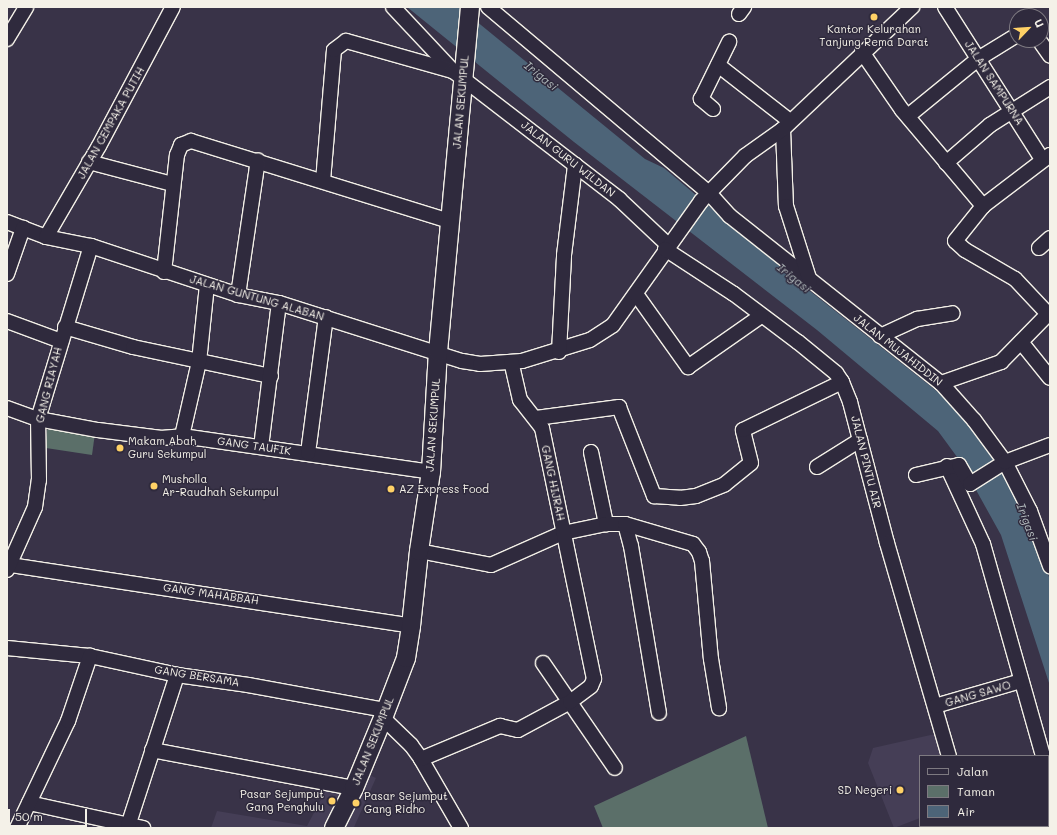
<!DOCTYPE html>
<style>
body{margin:0}
#map{position:relative;width:1057px;height:835px;overflow:hidden;background:#393348;font-family:Mali,sans-serif}
div>[style]{position:absolute}
.built>*{inset:0;background:#453e56;transform-origin:0 0}
.green>*{inset:0;background:#5b6f69}
.water>*{inset:0;background:#4d6478}
.roads{filter:drop-shadow(1px 0 #f4f1e8) drop-shadow(-1px 0 #f4f1e8) drop-shadow(0 1px #f4f1e8) drop-shadow(0 -1px #f4f1e8)}
.minor>*{height:14px;margin:-7px;padding:0 7px;transform-origin:7px;border-radius:7px;background:#2f2a3d}
.major>*{height:18px;margin:-9px;padding:0 9px;transform-origin:9px;border-radius:9px;background:#2f2a3d}
.dots>*{width:11px;height:11px;translate:-50% -50%;box-sizing:border-box;border:2px solid #2f2a3d;border-radius:50%}
span{translate:-50% -50%;white-space:nowrap;text-align:center;line-height:1.15;-webkit-text-stroke:3px #2f2a3d;paint-order:stroke}
.poi-label{font-size:11px;color:#f4f1e8}
.left{translate:0 -50%;text-align:left}
.right{translate:-100% -50%;text-align:right}
.street-label{font-size:11px;color:#f4f1e8}
.water-label{font-size:12px;color:#b1b9bb;font-style:italic}
.frame{position:absolute;inset:0;border:8px solid #f4f1e8;pointer-events:none}
.legend{position:absolute;left:919px;top:755px;width:130px;height:72px;box-sizing:border-box;background:#2f2a3d;border:1px solid #7e7a81;margin:0;padding:5px 7px;list-style:none;font-size:12px;color:#f4f1e8}
.legend li{display:flex;align-items:center;gap:8px;height:20px}
.legend b{width:20px;border:1px solid #7e7a81}
.north{position:absolute;left:1009px;top:8px;width:40px;height:40px;box-sizing:border-box;background:#2f2a3d;border:1px solid #7e7a81;border-radius:50%;rotate:65deg;font-size:11px;font-weight:700;line-height:16px;text-align:center;color:#f4f1e8}
.north::after{content:'';display:block;margin:auto;width:14px;height:18px;background:#ffd166;clip-path:polygon(50% 0,100% 100%,50% 72%,0 100%)}
.scale{position:absolute;left:8px;top:809px;width:79px;height:18px;box-sizing:border-box;border:2px solid #f4f1e8;border-top:0;padding-left:5px;font-size:12px;line-height:14px;white-space:nowrap;color:#f4f1e8;-webkit-text-stroke:3px #2f2a3d;paint-order:stroke}
</style>
<div id="map">
<div class="built">
<div style="clip-path:polygon(935px 734px,942px 756px,920px 756px,920px 818px,894px 828px,868px 763px,873px 748px)"></div>
<div style="left:365px;top:773px;width:12px;height:62px;rotate:24deg"></div>
<div style="clip-path:polygon(327px 788px,348px 791px,330px 828px,211px 828px,217px 811px,307px 826px)"></div>
</div>
<div class="green">
<div style="clip-path:polygon(51px 428px,95px 433px,92px 455px,46px 448px,47px 430px)"></div>
<div style="clip-path:polygon(746px 736px,768px 828px,603px 828px,594px 806px)"></div>
</div>
<div class="water">
<div style="clip-path:polygon(407px 7px,459px 7px,645px 159px,664px 168px,796px 280px,962px 411px,997px 455px,1031px 523px,1050px 580px,1050px 686px,1001px 535px,960px 461px,938px 431px,817px 330px,574px 142px)"></div>
</div>
<div class="roads">
<div class="minor">
<div style="left:393px;top:7px;width:88px;rotate:46.8deg"></div>
<div style="left:488px;top:7px;width:289px;rotate:40.1deg"></div>
<div style="left:709px;top:193px;width:31px;rotate:48deg"></div>
<div style="left:730px;top:216px;width:269px;rotate:38.4deg"></div>
<div style="left:941px;top:383px;width:50px;rotate:48.3deg"></div>
<div style="left:974px;top:420px;width:52px;rotate:53.6deg"></div>
<div style="left:1005px;top:462px;width:55px;rotate:63deg"></div>
<div style="left:1030px;top:511px;width:59px;rotate:70deg"></div>
<div style="left:945px;top:7px;width:180px;rotate:57.5deg"></div>
<div style="left:739px;top:14px;width:9px;rotate:-54deg"></div>
<div style="left:7px;top:39px;width:37px;rotate:-59deg"></div>
<div style="left:1039px;top:40px;width:19px;rotate:55deg"></div>
<div style="left:862px;top:52px;width:70px;rotate:55.4deg"></div>
<div style="left:902px;top:110px;width:126px;rotate:49.8deg"></div>
<div style="left:718px;top:65px;width:91px;rotate:37.9deg"></div>
<div style="left:713px;top:109px;width:16px;rotate:-140deg"></div>
<div style="left:701px;top:99px;width:64px;rotate:-63.8deg"></div>
<div style="left:908px;top:116px;width:90px;rotate:-39.2deg"></div>
<div style="left:978px;top:59px;width:46px;rotate:-31.6deg"></div>
<div style="left:783px;top:129px;width:77px;rotate:87.8deg"></div>
<div style="left:786px;top:206px;width:79px;rotate:72.3deg"></div>
<div style="left:89px;top:162px;width:86px;rotate:14.8deg"></div>
<div style="left:946px;top:163px;width:58px;rotate:-40.8deg"></div>
<div style="left:990px;top:125px;width:71px;rotate:-32.3deg"></div>
<div style="left:323px;top:181px;width:131px;rotate:-85.2deg"></div>
<div style="left:334px;top:50px;width:15px;rotate:-37deg"></div>
<div style="left:346px;top:41px;width:111px;rotate:15.7deg"></div>
<div style="left:453px;top:71px;width:210px;rotate:37.6deg"></div>
<div style="left:619px;top:199px;width:67px;rotate:43.2deg"></div>
<div style="left:7px;top:222px;width:42px;rotate:21deg"></div>
<div style="left:46px;top:237px;width:46px;rotate:11.3deg"></div>
<div style="left:91px;top:246px;width:155px;rotate:18.4deg"></div>
<div style="left:238px;top:295px;width:42px;rotate:11deg"></div>
<div style="left:279px;top:303px;width:192px;rotate:17.6deg"></div>
<div style="left:462px;top:361px;width:18px;rotate:9deg"></div>
<div style="left:480px;top:364px;width:42px;rotate:-4.1deg"></div>
<div style="left:522px;top:361px;width:71px;rotate:-17.2deg"></div>
<div style="left:590px;top:340px;width:27px;rotate:-33deg"></div>
<div style="left:613px;top:325px;width:152px;rotate:-54.6deg"></div>
<div style="left:701px;top:201px;width:63px;rotate:-45.6deg"></div>
<div style="left:745px;top:156px;width:47px;rotate:-35.4deg"></div>
<div style="left:783px;top:129px;width:178px;rotate:-43.4deg"></div>
<div style="left:46px;top:237px;width:105px;rotate:-59.8deg"></div>
<div style="left:99px;top:146px;width:157px;rotate:-62deg"></div>
<div style="left:1039px;top:248px;width:15px;rotate:-42deg"></div>
<div style="left:665px;top:249px;width:82px;rotate:33.1deg"></div>
<div style="left:734px;top:294px;width:80px;rotate:36.9deg"></div>
<div style="left:798px;top:342px;width:49px;rotate:39.2deg"></div>
<div style="left:836px;top:373px;width:11px;rotate:56deg"></div>
<div style="left:842px;top:382px;width:22px;rotate:68deg"></div>
<div style="left:850px;top:402px;width:146px;rotate:75.3deg"></div>
<div style="left:887px;top:543px;width:222px;rotate:73.8deg"></div>
<div style="left:164px;top:272px;width:118px;rotate:-83.7deg"></div>
<div style="left:177px;top:155px;width:11px;rotate:-68deg"></div>
<div style="left:181px;top:145px;width:11px;rotate:-22deg"></div>
<div style="left:191px;top:141px;width:271px;rotate:17.2deg"></div>
<div style="left:7px;top:274px;width:49px;rotate:-70.8deg"></div>
<div style="left:636px;top:294px;width:90px;rotate:54.5deg"></div>
<div style="left:688px;top:367px;width:89px;rotate:-34.9deg"></div>
<div style="left:238px;top:295px;width:136px;rotate:-81.6deg"></div>
<div style="left:1048px;top:314px;width:48px;rotate:-133.3deg"></div>
<div style="left:1015px;top:279px;width:58px;rotate:-149.9deg"></div>
<div style="left:965px;top:250px;width:13px;rotate:-138deg"></div>
<div style="left:955px;top:241px;width:45px;rotate:-51.3deg"></div>
<div style="left:983px;top:206px;width:84px;rotate:-37.3deg"></div>
<div style="left:7px;top:321px;width:58px;rotate:20.3deg"></div>
<div style="left:65px;top:327px;width:71px;rotate:16.4deg"></div>
<div style="left:133px;top:347px;width:141px;rotate:11.9deg"></div>
<div style="left:880px;top:336px;width:41px;rotate:-24.7deg"></div>
<div style="left:917px;top:319px;width:36px;rotate:-9deg"></div>
<div style="left:1021px;top:342px;width:46px;rotate:51.1deg"></div>
<div style="left:559px;top:352px;width:97px;rotate:-87deg"></div>
<div style="left:564px;top:255px;width:91px;rotate:-83deg"></div>
<div style="left:941px;top:383px;width:64px;rotate:-19.3deg"></div>
<div style="left:1001px;top:362px;width:70px;rotate:-45.6deg"></div>
<div style="left:7px;top:408px;width:33px;rotate:20deg"></div>
<div style="left:38px;top:419px;width:61px;rotate:10.4deg"></div>
<div style="left:98px;top:430px;width:64px;rotate:7.2deg"></div>
<div style="left:161px;top:438px;width:21px;rotate:-5deg"></div>
<div style="left:182px;top:436px;width:252px;rotate:8.2deg"></div>
<div style="left:536px;top:418px;width:84px;rotate:-7.5deg"></div>
<div style="left:619px;top:407px;width:96px;rotate:68.5deg"></div>
<div style="left:654px;top:496px;width:26px;rotate:4deg"></div>
<div style="left:680px;top:498px;width:16px;rotate:-7deg"></div>
<div style="left:696px;top:496px;width:31px;rotate:-22deg"></div>
<div style="left:725px;top:484px;width:33px;rotate:-39deg"></div>
<div style="left:751px;top:463px;width:34px;rotate:-104deg"></div>
<div style="left:743px;top:430px;width:110px;rotate:-25.9deg"></div>
<div style="left:182px;top:436px;width:76px;rotate:-77.1deg"></div>
<div style="left:199px;top:362px;width:77px;rotate:-84.1deg"></div>
<div style="left:261px;top:447px;width:145px;rotate:-82.9deg"></div>
<div style="left:591px;top:452px;width:74px;rotate:78.2deg"></div>
<div style="left:308px;top:453px;width:137px;rotate:-82.5deg"></div>
<div style="left:947px;top:466px;width:86px;rotate:65.2deg"></div>
<div style="left:983px;top:544px;width:220px;rotate:74.2deg"></div>
<div style="left:817px;top:467px;width:51px;rotate:-32.1deg"></div>
<div style="left:916px;top:475px;width:44px;rotate:-13.1deg"></div>
<div style="left:959px;top:465px;width:22px;rotate:60deg"></div>
<div style="left:970px;top:484px;width:41px;rotate:-32.2deg"></div>
<div style="left:1005px;top:462px;width:48px;rotate:-20.7deg"></div>
<div style="left:625px;top:524px;width:23px;rotate:75deg"></div>
<div style="left:631px;top:546px;width:169px;rotate:80.5deg"></div>
<div style="left:419px;top:551px;width:73px;rotate:11deg"></div>
<div style="left:491px;top:565px;width:79px;rotate:-24deg"></div>
<div style="left:563px;top:533px;width:44px;rotate:-11.8deg"></div>
<div style="left:606px;top:524px;width:19px"></div>
<div style="left:625px;top:524px;width:71px;rotate:16.4deg"></div>
<div style="left:693px;top:544px;width:10px;rotate:53deg"></div>
<div style="left:699px;top:552px;width:9px;rotate:72deg"></div>
<div style="left:702px;top:561px;width:98px;rotate:84.8deg"></div>
<div style="left:711px;top:659px;width:50px;rotate:80.7deg"></div>
<div style="left:10px;top:565px;width:406px;rotate:8.6deg"></div>
<div style="left:7px;top:570px;width:69px;rotate:-66deg"></div>
<div style="left:35px;top:507px;width:27px;rotate:-82deg"></div>
<div style="left:39px;top:480px;width:61px;rotate:-90.9deg"></div>
<div style="left:38px;top:419px;width:181px;rotate:-73deg"></div>
<div style="left:7px;top:648px;width:83px;rotate:5.5deg"></div>
<div style="left:90px;top:656px;width:89px;rotate:12.3deg"></div>
<div style="left:177px;top:675px;width:72px;rotate:8deg"></div>
<div style="left:248px;top:685px;width:140px;rotate:10.3deg"></div>
<div style="left:543px;top:663px;width:127px;rotate:55.6deg"></div>
<div style="left:935px;top:706px;width:90px;rotate:-16.2deg"></div>
<div style="left:383px;top:718px;width:39px;rotate:44deg"></div>
<div style="left:411px;top:745px;width:17px;rotate:54deg"></div>
<div style="left:421px;top:759px;width:80px;rotate:59.9deg"></div>
<div style="left:152px;top:750px;width:206px;rotate:10.7deg"></div>
<div style="left:421px;top:759px;width:86px;rotate:-22.7deg"></div>
<div style="left:500px;top:726px;width:18px;rotate:13deg"></div>
<div style="left:518px;top:730px;width:59px;rotate:-28.3deg"></div>
<div style="left:570px;top:702px;width:26px;rotate:-37deg"></div>
<div style="left:591px;top:686px;width:8px;rotate:-67deg"></div>
<div style="left:594px;top:679px;width:256px;rotate:-101.7deg"></div>
<div style="left:542px;top:428px;width:36px;rotate:-128deg"></div>
<div style="left:520px;top:400px;width:39px;rotate:-103deg"></div>
<div style="left:1048px;top:775px;width:7px;rotate:74deg"></div>
<div style="left:29px;top:803px;width:117px;rotate:12.4deg"></div>
<div style="left:128px;top:826px;width:159px;rotate:-72deg"></div>
<div style="left:967px;top:826px;width:2px;rotate:63deg"></div>
<div style="left:17px;top:828px;width:119px;rotate:-64.5deg"></div>
<div style="left:68px;top:721px;width:69px;rotate:-71.3deg"></div>
</div>
<div class="major">
<div style="left:334px;top:828px;width:45px;rotate:-63.4deg"></div>
<div style="left:354px;top:788px;width:76px;rotate:-67.5deg"></div>
<div style="left:383px;top:718px;width:64px;rotate:-69deg"></div>
<div style="left:406px;top:658px;width:32px;rotate:-81deg"></div>
<div style="left:411px;top:626px;width:75px;rotate:-83.9deg"></div>
<div style="left:419px;top:551px;width:80px;rotate:-81.4deg"></div>
<div style="left:431px;top:472px;width:120px;rotate:-86.7deg"></div>
<div style="left:438px;top:352px;width:346px;rotate:-84.7deg"></div>
</div>
</div>
<div class="dots">
<div style="left:874px;top:17px;background:#ffd166"></div>
<div style="left:120px;top:448px;background:#ffd166"></div>
<div style="left:154px;top:486px;background:#ffd166"></div>
<div style="left:391px;top:489px;background:#ffd166"></div>
<div style="left:900px;top:790px;background:#ffd166"></div>
<div style="left:332px;top:801px;background:#ffd166"></div>
<div style="left:356px;top:803px;background:#ffd166"></div>
</div>
<div class="poi-label">
<span style="left:874px;top:36px">Kantor Kelurahan<br>Tanjung Rema Darat</span>
<span class="left" style="left:128px;top:448px">Makam Abah<br>Guru Sekumpul</span>
<span class="left" style="left:162px;top:486px">Musholla<br>Ar-Raudhah Sekumpul</span>
<span class="left" style="left:399px;top:489px">AZ Express Food</span>
<span class="right" style="left:892px;top:790px">SD Negeri</span>
<span class="right" style="left:324px;top:801px">Pasar Sejumput<br>Gang Penghulu</span>
<span class="left" style="left:364px;top:803px">Pasar Sejumput<br>Gang Ridho</span>
</div>
<div class="street-label">
<span style="left:994px;top:83px;rotate:57deg">JALAN SAMPURNA</span>
<span style="left:461px;top:102px;rotate:-85deg">JALAN SEKUMPUL</span>
<span style="left:111px;top:123px;rotate:-61deg">JALAN CEMPAKA PUTIH</span>
<span style="left:568px;top:159px;rotate:38deg">JALAN GURU WILDAN</span>
<span style="left:257px;top:298px;rotate:16deg">JALAN GUNTUNG ALABAN</span>
<span style="left:898px;top:350px;rotate:38deg">JALAN MUJAHIDDIN</span>
<span style="left:49px;top:385px;rotate:-76deg">GANG RIAYAH</span>
<span style="left:433px;top:425px;rotate:-86deg">JALAN SEKUMPUL</span>
<span style="left:254px;top:446px;rotate:8deg">GANG TAUFIK</span>
<span style="left:866px;top:462px;rotate:76deg">JALAN PINTU AIR</span>
<span style="left:553px;top:483px;rotate:78deg">GANG HIJRAH</span>
<span style="left:211px;top:594px;rotate:8deg">GANG MAHABBAH</span>
<span style="left:197px;top:676px;rotate:9deg">GANG BERSAMA</span>
<span style="left:978px;top:694px;rotate:-16deg">GANG SAWO</span>
<span style="left:373px;top:741px;rotate:-68deg">JALAN SEKUMPUL</span>
</div>
<div class="water-label">
<span style="left:541px;top:76px;rotate:39deg">Irigasi</span>
<span style="left:794px;top:278px;rotate:39deg">Irigasi</span>
<span style="left:1027px;top:522px;rotate:69deg">Irigasi</span>
</div>
<div class="frame"></div>
<ul class="legend">
<li><b style="height:5px;background:#2f2a3d"></b>Jalan</li>
<li><b style="height:11px;background:#5b6f69"></b>Taman</li>
<li><b style="height:11px;background:#4d6478"></b>Air</li>
</ul>
<div class="north">U</div>
<div class="scale">50 m</div>
</div>
